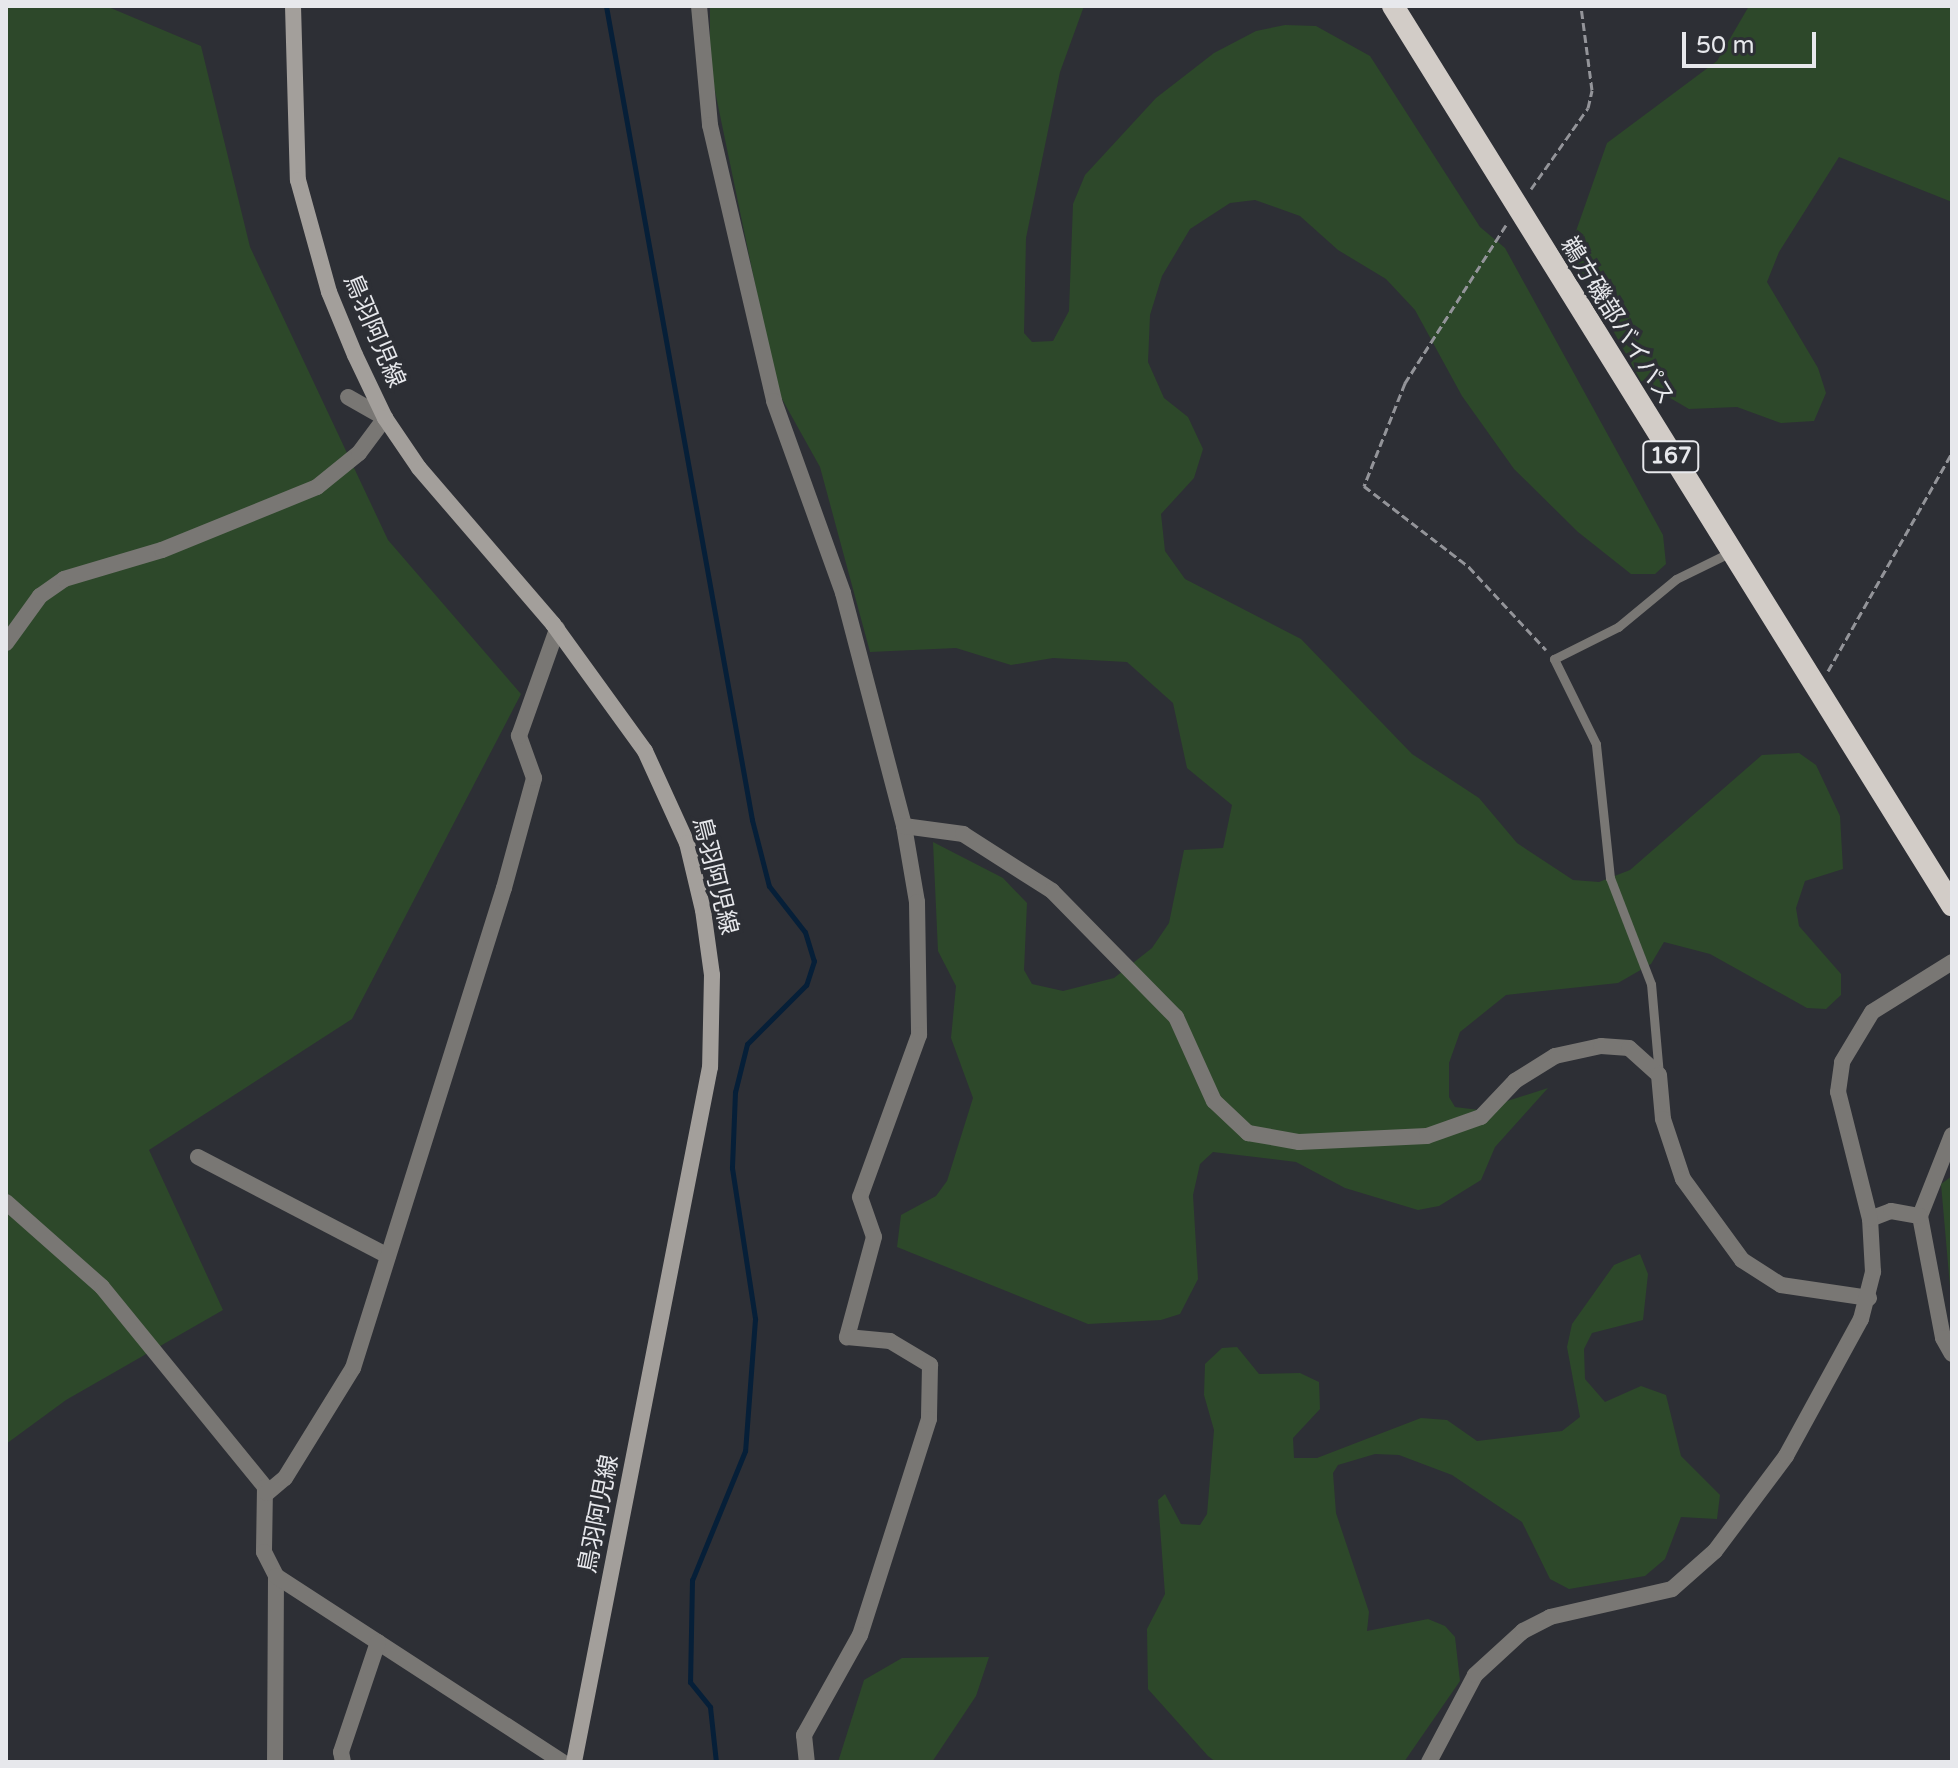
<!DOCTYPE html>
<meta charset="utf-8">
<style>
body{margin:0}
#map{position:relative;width:1958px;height:1768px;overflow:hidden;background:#2d2f35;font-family:"Varela Round","Noto Sans JP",sans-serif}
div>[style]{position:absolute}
.green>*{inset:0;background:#2d482a}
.stream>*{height:5px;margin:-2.5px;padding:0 2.5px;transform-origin:2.5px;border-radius:2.5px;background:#061f38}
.path>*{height:3px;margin-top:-1.5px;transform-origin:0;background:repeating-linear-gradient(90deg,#939499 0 8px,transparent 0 12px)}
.service>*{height:9px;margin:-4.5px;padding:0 4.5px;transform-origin:4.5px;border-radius:4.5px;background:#797774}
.minor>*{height:16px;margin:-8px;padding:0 8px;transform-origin:8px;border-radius:8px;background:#797774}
.tertiary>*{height:16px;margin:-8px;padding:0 8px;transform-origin:8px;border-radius:8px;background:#797774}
.secondary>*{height:16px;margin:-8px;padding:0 8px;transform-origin:8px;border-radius:8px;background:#a39f9b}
.trunk>*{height:22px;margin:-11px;padding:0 11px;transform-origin:11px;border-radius:11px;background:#d2ccc7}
span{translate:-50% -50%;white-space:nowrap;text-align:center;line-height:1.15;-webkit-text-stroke:7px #2d2f35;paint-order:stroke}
.shield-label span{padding:2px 6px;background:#2d2f35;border:2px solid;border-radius:6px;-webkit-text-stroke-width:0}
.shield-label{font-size:22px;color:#e7e8ec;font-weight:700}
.street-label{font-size:24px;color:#e7e8ec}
.frame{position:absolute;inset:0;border:8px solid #e7e8ec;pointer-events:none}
.scale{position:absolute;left:1682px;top:32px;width:134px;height:36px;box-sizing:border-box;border:4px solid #e7e8ec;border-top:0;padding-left:10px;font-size:24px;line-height:28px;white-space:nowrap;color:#e7e8ec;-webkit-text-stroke:6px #2d2f35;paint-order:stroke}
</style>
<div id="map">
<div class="green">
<div style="clip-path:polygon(6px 6px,106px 6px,201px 46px,250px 247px,388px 540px,521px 694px,352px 1019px,149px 1150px,223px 1310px,66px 1400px,6px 1444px)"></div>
<div style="clip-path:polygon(710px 6px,1084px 6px,1060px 72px,1026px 238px,1024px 333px,1032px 342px,1053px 341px,1069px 311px,1073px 204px,1085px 175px,1156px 98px,1214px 53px,1256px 31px,1285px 25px,1316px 26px,1370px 56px,1480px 227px,1505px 248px,1663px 535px,1666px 564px,1655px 574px,1631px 574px,1578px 532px,1514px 469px,1462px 396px,1415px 310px,1386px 279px,1338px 250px,1300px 216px,1255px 200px,1230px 203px,1190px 229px,1162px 276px,1150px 315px,1148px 362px,1164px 398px,1188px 417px,1203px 449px,1194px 478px,1161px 514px,1165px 551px,1185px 579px,1301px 639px,1412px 754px,1479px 798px,1517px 843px,1573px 880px,1599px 882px,1630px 870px,1762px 755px,1799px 753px,1816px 765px,1840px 816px,1843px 869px,1805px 881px,1796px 908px,1799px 926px,1841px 974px,1841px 995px,1826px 1009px,1807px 1008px,1710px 954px,1664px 942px,1651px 964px,1618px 983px,1506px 995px,1460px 1032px,1449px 1063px,1449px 1097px,1455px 1107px,1479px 1110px,1548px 1088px,1495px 1147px,1481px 1180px,1439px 1206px,1418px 1210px,1345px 1188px,1296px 1162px,1213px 1152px,1200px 1164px,1193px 1195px,1198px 1279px,1180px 1314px,1161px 1320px,1088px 1324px,897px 1247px,901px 1215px,936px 1196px,947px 1181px,973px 1098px,951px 1038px,956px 986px,938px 951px,933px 842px,1003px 878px,1027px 903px,1024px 970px,1032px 984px,1063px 991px,1114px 978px,1152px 948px,1169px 923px,1184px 850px,1223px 848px,1232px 805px,1187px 768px,1173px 703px,1127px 662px,1053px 658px,1011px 665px,956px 648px,870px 652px,820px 467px,777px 390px,710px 67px)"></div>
<div style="clip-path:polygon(1749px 6px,1952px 6px,1952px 202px,1839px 157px,1779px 252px,1767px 282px,1818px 368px,1826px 393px,1814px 421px,1781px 423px,1737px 407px,1689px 409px,1641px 381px,1569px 251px,1607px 143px,1717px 61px)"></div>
<div style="clip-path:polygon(1952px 1176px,1952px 1309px,1941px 1184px)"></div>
<div style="clip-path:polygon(1640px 1254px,1648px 1274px,1643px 1320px,1592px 1333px,1584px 1349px,1585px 1379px,1605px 1402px,1641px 1386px,1666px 1395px,1681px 1456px,1720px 1495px,1717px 1519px,1681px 1517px,1665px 1559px,1645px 1576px,1569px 1589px,1550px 1579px,1522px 1522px,1452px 1475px,1399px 1455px,1375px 1454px,1338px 1465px,1333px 1473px,1336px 1513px,1369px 1612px,1367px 1631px,1428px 1619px,1445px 1626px,1455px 1637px,1460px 1681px,1404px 1762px,1216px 1762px,1208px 1756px,1148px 1689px,1147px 1629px,1165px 1594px,1158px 1500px,1165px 1494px,1181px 1524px,1200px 1525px,1207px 1514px,1214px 1430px,1204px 1395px,1205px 1364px,1222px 1348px,1237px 1347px,1259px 1374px,1300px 1373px,1319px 1382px,1320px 1409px,1293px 1438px,1294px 1458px,1317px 1458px,1421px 1418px,1447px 1420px,1477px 1441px,1562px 1431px,1580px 1417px,1567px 1347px,1572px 1324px,1614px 1265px)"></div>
<div style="clip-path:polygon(989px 1657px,976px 1696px,932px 1762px,838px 1762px,864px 1680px,902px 1658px)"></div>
</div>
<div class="stream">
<div style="left:606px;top:6px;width:827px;rotate:79.83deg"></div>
<div style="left:752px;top:820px;width:68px;rotate:75.6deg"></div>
<div style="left:769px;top:886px;width:58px;rotate:52deg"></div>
<div style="left:805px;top:932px;width:30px;rotate:73deg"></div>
<div style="left:814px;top:961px;width:25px;rotate:108deg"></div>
<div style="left:806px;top:985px;width:83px;rotate:135deg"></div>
<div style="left:747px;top:1044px;width:49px;rotate:104deg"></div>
<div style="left:735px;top:1092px;width:76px;rotate:92.3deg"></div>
<div style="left:732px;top:1168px;width:153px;rotate:81.3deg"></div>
<div style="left:755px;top:1319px;width:132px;rotate:94.3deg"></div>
<div style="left:745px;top:1451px;width:139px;rotate:112.3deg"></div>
<div style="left:692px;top:1580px;width:102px;rotate:91.1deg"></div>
<div style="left:690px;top:1682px;width:32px;rotate:51deg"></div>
<div style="left:710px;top:1707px;width:55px;rotate:83.8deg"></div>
</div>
<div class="path">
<div style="left:1531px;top:189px;width:99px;rotate:-54.9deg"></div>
<div style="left:1588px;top:108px;width:18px;rotate:-77deg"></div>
<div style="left:1592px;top:90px;width:85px;rotate:-97.5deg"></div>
<div style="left:1506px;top:225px;width:188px;rotate:122.6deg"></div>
<div style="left:1405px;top:383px;width:111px;rotate:111.7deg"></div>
<div style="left:1364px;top:486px;width:133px;rotate:37.6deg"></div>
<div style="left:1469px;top:567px;width:113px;rotate:47.1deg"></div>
<div style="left:1828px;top:671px;width:251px;rotate:-60.4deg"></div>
</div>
<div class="service">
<div style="left:1659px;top:1075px;width:91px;rotate:-95deg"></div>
<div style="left:1651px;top:984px;width:114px;rotate:-111.1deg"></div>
<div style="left:1610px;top:878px;width:135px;rotate:-96deg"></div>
<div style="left:1596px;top:744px;width:95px;rotate:-116.3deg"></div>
<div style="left:1554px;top:659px;width:72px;rotate:-26.6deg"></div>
<div style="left:1618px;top:627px;width:75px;rotate:-39.6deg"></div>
<div style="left:1676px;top:579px;width:61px;rotate:-26.1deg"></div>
</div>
<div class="minor">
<div style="left:699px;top:6px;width:120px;rotate:84.7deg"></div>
<div style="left:710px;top:125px;width:283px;rotate:76.9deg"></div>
<div style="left:774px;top:401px;width:204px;rotate:70.2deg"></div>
<div style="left:843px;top:593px;width:241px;rotate:75.3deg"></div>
<div style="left:904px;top:826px;width:77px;rotate:80.3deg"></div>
<div style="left:917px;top:902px;width:133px;rotate:89.1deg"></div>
<div style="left:919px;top:1035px;width:172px;rotate:110deg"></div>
<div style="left:860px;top:1197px;width:42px;rotate:70.7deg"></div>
<div style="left:874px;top:1237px;width:104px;rotate:105.1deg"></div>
<div style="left:847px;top:1337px;width:43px;rotate:5.3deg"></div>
<div style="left:890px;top:1341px;width:47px;rotate:31deg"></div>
<div style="left:930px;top:1365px;width:54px;rotate:91.1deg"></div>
<div style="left:929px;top:1419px;width:227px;rotate:107.7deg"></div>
<div style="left:860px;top:1635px;width:115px;rotate:119.2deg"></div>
<div style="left:804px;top:1735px;width:27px;rotate:84deg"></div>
<div style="left:348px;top:397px;width:43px;rotate:29.6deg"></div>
<div style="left:904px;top:826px;width:60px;rotate:7.7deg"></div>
<div style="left:963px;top:834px;width:106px;rotate:32.6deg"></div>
<div style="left:1052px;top:891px;width:177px;rotate:45.5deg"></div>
<div style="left:1176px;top:1017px;width:92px;rotate:65.7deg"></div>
<div style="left:1214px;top:1101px;width:47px;rotate:43.3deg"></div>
<div style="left:1248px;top:1133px;width:52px;rotate:10deg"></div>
<div style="left:1299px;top:1142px;width:128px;rotate:-2.7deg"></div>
<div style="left:1427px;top:1136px;width:57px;rotate:-19.4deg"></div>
<div style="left:1481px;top:1117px;width:50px;rotate:-46.6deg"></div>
<div style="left:1515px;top:1081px;width:47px;rotate:-32deg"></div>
<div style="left:1555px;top:1056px;width:47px;rotate:-12.3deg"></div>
<div style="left:1601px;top:1046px;width:28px;rotate:4deg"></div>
<div style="left:1629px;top:1048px;width:40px;rotate:42deg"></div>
<div style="left:1659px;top:1075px;width:44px;rotate:84.8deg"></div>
<div style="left:1663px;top:1119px;width:63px;rotate:71.6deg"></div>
<div style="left:1683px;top:1179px;width:100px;rotate:53.9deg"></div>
<div style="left:1742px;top:1260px;width:46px;rotate:32.7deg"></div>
<div style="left:1781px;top:1285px;width:89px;rotate:8.4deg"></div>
<div style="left:1952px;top:1135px;width:87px;rotate:111.6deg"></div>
<div style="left:1920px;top:1216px;width:124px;rotate:79.3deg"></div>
<div style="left:1943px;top:1338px;width:18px;rotate:61deg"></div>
<div style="left:198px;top:1157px;width:214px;rotate:27.5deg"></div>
<div style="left:6px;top:1202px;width:128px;rotate:41.5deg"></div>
<div style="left:102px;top:1287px;width:258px;rotate:50.8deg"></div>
<div style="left:265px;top:1487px;width:65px;rotate:90.9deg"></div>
<div style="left:264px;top:1552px;width:27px;rotate:63deg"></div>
<div style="left:276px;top:1576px;width:186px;rotate:90.3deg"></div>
<div style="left:1870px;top:1219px;width:22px;rotate:-21deg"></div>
<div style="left:1891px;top:1211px;width:29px;rotate:10deg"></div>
<div style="left:267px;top:1493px;width:23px;rotate:-40deg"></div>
<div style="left:285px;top:1478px;width:129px;rotate:-58.3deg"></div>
<div style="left:353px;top:1368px;width:503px;rotate:-72.54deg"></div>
<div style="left:504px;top:888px;width:114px;rotate:-74.7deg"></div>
<div style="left:534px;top:778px;width:45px;rotate:-109.7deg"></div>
<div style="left:519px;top:736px;width:114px;rotate:-70.4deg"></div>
<div style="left:276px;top:1576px;width:341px;rotate:33deg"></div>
<div style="left:343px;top:1762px;width:10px;rotate:-101deg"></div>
<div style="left:341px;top:1752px;width:116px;rotate:-71.4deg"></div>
</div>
<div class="tertiary">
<div style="left:6px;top:643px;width:58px;rotate:-54.1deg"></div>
<div style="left:40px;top:596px;width:29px;rotate:-35deg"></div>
<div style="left:64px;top:579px;width:102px;rotate:-16.5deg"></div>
<div style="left:162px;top:550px;width:167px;rotate:-22.1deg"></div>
<div style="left:317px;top:487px;width:54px;rotate:-39deg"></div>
<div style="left:359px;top:453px;width:44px;rotate:-53.4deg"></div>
<div style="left:1429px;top:1762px;width:98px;rotate:-62.1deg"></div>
<div style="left:1475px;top:1675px;width:65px;rotate:-42.5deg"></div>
<div style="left:1523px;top:1631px;width:30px;rotate:-27deg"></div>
<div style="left:1550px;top:1617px;width:125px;rotate:-12.9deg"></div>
<div style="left:1672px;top:1589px;width:57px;rotate:-41.5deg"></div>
<div style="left:1715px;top:1551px;width:119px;rotate:-53.2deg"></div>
<div style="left:1786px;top:1456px;width:156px;rotate:-61.3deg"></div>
<div style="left:1861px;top:1319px;width:49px;rotate:-75.7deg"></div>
<div style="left:1873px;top:1272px;width:53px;rotate:-93.2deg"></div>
<div style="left:1870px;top:1219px;width:131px;rotate:-104.1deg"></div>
<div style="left:1838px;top:1092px;width:30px;rotate:-82deg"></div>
<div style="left:1842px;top:1062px;width:58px;rotate:-59deg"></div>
<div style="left:1872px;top:1012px;width:94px;rotate:-32deg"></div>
</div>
<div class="secondary">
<div style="left:293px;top:6px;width:174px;rotate:88.4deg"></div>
<div style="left:298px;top:180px;width:116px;rotate:74.5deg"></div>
<div style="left:329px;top:292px;width:68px;rotate:67.6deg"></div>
<div style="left:355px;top:355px;width:70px;rotate:64.5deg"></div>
<div style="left:385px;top:418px;width:60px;rotate:55.8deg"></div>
<div style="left:419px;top:468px;width:206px;rotate:49.3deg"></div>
<div style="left:553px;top:624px;width:157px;rotate:54.1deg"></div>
<div style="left:645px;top:751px;width:101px;rotate:65.5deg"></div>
<div style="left:687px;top:843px;width:69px;rotate:76.6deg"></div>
<div style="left:703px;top:910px;width:66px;rotate:82.1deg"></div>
<div style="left:712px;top:975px;width:92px;rotate:91.2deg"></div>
<div style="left:710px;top:1067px;width:708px;rotate:101.07deg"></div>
</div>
<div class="trunk">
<div style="left:1393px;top:6px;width:1059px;rotate:58.13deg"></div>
</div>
<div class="shield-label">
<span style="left:1671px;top:457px">167</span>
</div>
<div class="street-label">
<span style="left:1617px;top:321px;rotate:58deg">鵜方磯部バイパス</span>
<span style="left:374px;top:331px;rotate:67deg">鳥羽阿児線</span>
<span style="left:715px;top:876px;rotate:76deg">鳥羽阿児線</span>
<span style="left:599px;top:1514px;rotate:-79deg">鳥羽阿児線</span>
</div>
<div class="frame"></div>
<div class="scale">50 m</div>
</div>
